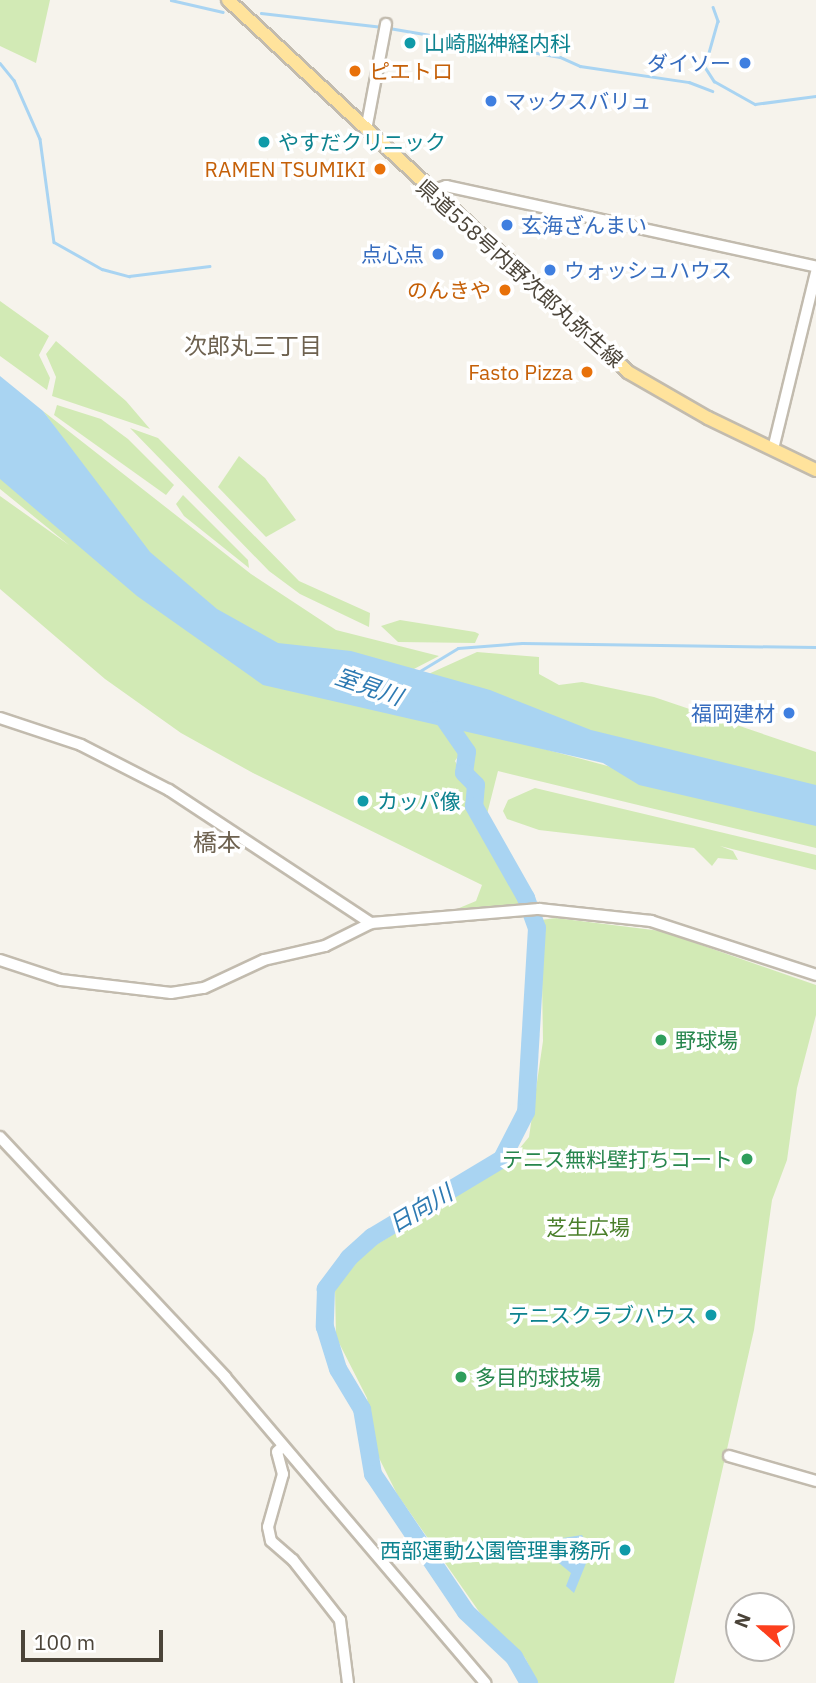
<!DOCTYPE html>
<meta charset="utf-8">
<style>
body{margin:0}
#map{position:relative;width:816px;height:1683px;overflow:hidden;background:#f6f3ec;font-family:"IBM Plex Sans","Noto Sans JP",sans-serif}
div>[style]{position:absolute}
.green>*{inset:0;background:#d2eab5}
.water>*{inset:0;background:#a9d4f2}
.stream>*{height:2.5px;margin:-1.25px;padding:0 1.25px;transform-origin:1.25px;border-radius:1.25px;background:#a9d4f2}
.river>*{height:18px;margin:-9px;padding:0 9px;transform-origin:9px;border-radius:9px;background:#a9d4f2}
.roads{filter:drop-shadow(2px 0 #c2bbae) drop-shadow(-2px 0 #c2bbae) drop-shadow(0 2px #c2bbae) drop-shadow(0 -2px #c2bbae)}
.minor>*{height:10px;margin:-5px;padding:0 5px;transform-origin:5px;border-radius:5px;background:#fff}
.major>*{height:12px;margin:-6px;padding:0 6px;transform-origin:6px;border-radius:6px;background:#ffe39c}
.dots>*{width:19px;height:19px;translate:-50% -50%;box-sizing:border-box;border:4px solid #fff;border-radius:50%}
span{translate:-50% -50%;white-space:nowrap;text-align:center;line-height:1.15;-webkit-text-stroke:7px #fff;paint-order:stroke}
.culture-label{font-size:21px;color:#0d838f}
.left{translate:0 -50%;text-align:left}
.right{translate:-100% -50%;text-align:right}
.shop-label{font-size:21px;color:#366cbe}
.food-label{font-size:21px;color:#c56008}
.street-label{font-size:21px;color:#4b4439}
.leisure-label{font-size:21px;color:#27864d}
.park-label{font-size:21px;color:#4a7f2a}
.neighbourhood-label{font-size:23px;color:#6e6250}
.water-label{font-size:23px;color:#2e7ab2;font-style:italic}
.quarter-label{font-size:24px;color:#6e6250}
.north{position:absolute;left:725px;top:1592px;width:70px;height:70px;box-sizing:border-box;background:#fff;border:2px solid #b7b4b0;border-radius:50%;rotate:291deg;font-size:19px;font-weight:700;line-height:28px;text-align:center;color:#4b4439}
.north::after{content:'';display:block;margin:auto;width:24px;height:32px;background:#fc3f1d;clip-path:polygon(50% 0,100% 100%,50% 72%,0 100%)}
.scale{position:absolute;left:21px;top:1630px;width:142px;height:32px;box-sizing:border-box;border:4px solid #4b4439;border-top:0;padding-left:9px;font-size:21px;line-height:24px;white-space:nowrap;color:#4b4439;-webkit-text-stroke:5px #fff;paint-order:stroke}
</style>
<div id="map">
<div class="green">
<div style="clip-path:polygon(0 0,50px 0,36px 63px,0 46px)"></div>
<div style="clip-path:polygon(0 301px,49px 336px,39px 355px,50px 378px,47px 390px,0 356px)"></div>
<div style="clip-path:polygon(56px 341px,126px 401px,150px 429px,52px 396px,56px 377px,46px 354px)"></div>
<div style="clip-path:polygon(57px 405px,101px 419px,128px 439px,174px 485px,166px 495px,54px 415px)"></div>
<div style="clip-path:polygon(43px 411px,251px 574px,336px 630px,439px 656px,410px 671px,277px 647px,217px 614px,147px 555px)"></div>
<div style="clip-path:polygon(130px 428px,158px 438px,299px 581px,370px 613px,369px 627px,300px 594px,269px 571px)"></div>
<div style="clip-path:polygon(239px 456px,265px 478px,296px 520px,266px 537px,218px 487px)"></div>
<div style="clip-path:polygon(0 471px,326px 691px,442px 723px,461px 752px,455px 761px,469px 787px,468px 806px,478px 830px,521px 902px,505px 911px,452px 911px,476px 901px,482px 885px,253px 773px,181px 733px,105px 679px,0 589px,0 496px,69px 545px,0 489px)"></div>
<div style="clip-path:polygon(183px 495px,248px 560px,249px 568px,184px 516px,176px 504px)"></div>
<div style="clip-path:polygon(400px 620px,475px 632px,479px 634px,475px 643px,398px 642px,381px 626px)"></div>
<div style="clip-path:polygon(477px 652px,539px 657px,539px 674px,559px 685px,582px 682px,654px 697px,816px 752px,816px 789px,595px 736px,424px 676px)"></div>
<div style="clip-path:polygon(455px 725px,816px 822px,816px 848px,498px 771px,486px 818px,478px 804px,479px 781px,469px 772px,470px 749px)"></div>
<div style="clip-path:polygon(535px 788px,816px 855px,816px 870px,720px 846px,733px 851px,738px 860px,718px 858px,712px 866px,694px 848px,539px 830px,507px 819px,503px 811px,508px 800px)"></div>
<div style="clip-path:polygon(556px 918px,661px 931px,816px 985px,816px 1015px,797px 1088px,787px 1160px,772px 1200px,754px 1330px,674px 1683px,538px 1683px,525px 1658px,480px 1613px,397px 1494px,377px 1454px,367px 1398px,336px 1337px,335px 1289px,366px 1251px,505px 1166px,529px 1137px,543px 1041px,541px 920px)"></div>
</div>
<div class="water">
<div style="clip-path:polygon(0 376px,43px 411px,150px 552px,217px 609px,278px 643px,351px 651px,490px 690px,591px 730px,816px 785px,816px 826px,639px 785px,603px 763px,263px 685px,137px 596px,0 479px)"></div>
<div style="clip-path:polygon(582px 1535px,591px 1551px,574px 1593px,566px 1586px,571px 1573px,554px 1559px,563px 1538px)"></div>
</div>
<div class="stream">
<div style="left:171px;top:0;width:53px;rotate:13deg"></div>
<div style="left:713px;top:7px;width:15px;rotate:70deg"></div>
<div style="left:718px;top:21px;width:48px;rotate:105.8deg"></div>
<div style="left:705px;top:67px;width:17px;rotate:57deg"></div>
<div style="left:714px;top:81px;width:47px;rotate:29.3deg"></div>
<div style="left:755px;top:104px;width:62px;rotate:-7.5deg"></div>
<div style="left:261px;top:13px;width:122px;rotate:6.6deg"></div>
<div style="left:389px;top:28px;width:173px;rotate:9.6deg"></div>
<div style="left:560px;top:57px;width:22px;rotate:24deg"></div>
<div style="left:580px;top:66px;width:110px;rotate:8.4deg"></div>
<div style="left:689px;top:82px;width:25px;rotate:21deg"></div>
<div style="left:0;top:63px;width:22px;rotate:51deg"></div>
<div style="left:14px;top:80px;width:64px;rotate:66.2deg"></div>
<div style="left:40px;top:139px;width:104px;rotate:82.3deg"></div>
<div style="left:54px;top:242px;width:55px;rotate:29.4deg"></div>
<div style="left:102px;top:269px;width:28px;rotate:15deg"></div>
<div style="left:129px;top:276px;width:81px;rotate:-7.1deg"></div>
<div style="left:420px;top:671px;width:44px;rotate:-31.2deg"></div>
<div style="left:458px;top:648px;width:64px;rotate:-4.5deg"></div>
<div style="left:522px;top:643px;width:294px;rotate:0.8deg"></div>
</div>
<div class="river">
<div style="left:438px;top:710px;width:51px;rotate:55.4deg"></div>
<div style="left:467px;top:752px;width:21px;rotate:98deg"></div>
<div style="left:464px;top:773px;width:17px;rotate:45deg"></div>
<div style="left:476px;top:785px;width:21px;rotate:95deg"></div>
<div style="left:474px;top:806px;width:106px;rotate:60.5deg"></div>
<div style="left:526px;top:898px;width:32px;rotate:70deg"></div>
<div style="left:537px;top:928px;width:184px;rotate:93.4deg"></div>
<div style="left:526px;top:1112px;width:53px;rotate:117.1deg"></div>
<div style="left:502px;top:1159px;width:152px;rotate:149deg"></div>
<div style="left:372px;top:1237px;width:31px;rotate:138deg"></div>
<div style="left:349px;top:1258px;width:39px;rotate:127deg"></div>
<div style="left:326px;top:1289px;width:38px;rotate:92deg"></div>
<div style="left:325px;top:1327px;width:44px;rotate:72.8deg"></div>
<div style="left:338px;top:1369px;width:47px;rotate:59deg"></div>
<div style="left:362px;top:1409px;width:66px;rotate:80.4deg"></div>
<div style="left:373px;top:1474px;width:166px;rotate:56deg"></div>
<div style="left:466px;top:1612px;width:66px;rotate:43.2deg"></div>
<div style="left:514px;top:1657px;width:30px;rotate:60deg"></div>
</div>
<div class="roads">
<div class="minor">
<div style="left:366px;top:130px;width:108px;rotate:-79.3deg"></div>
<div style="left:431px;top:191px;width:16px;rotate:-18deg"></div>
<div style="left:446px;top:186px;width:379px;rotate:12.3deg"></div>
<div style="left:773px;top:449px;width:181px;rotate:-76.3deg"></div>
<div style="left:0;top:718px;width:85px;rotate:18.4deg"></div>
<div style="left:81px;top:745px;width:99px;rotate:27.1deg"></div>
<div style="left:169px;top:790px;width:242px;rotate:33.4deg"></div>
<div style="left:371px;top:923px;width:169px;rotate:-4.8deg"></div>
<div style="left:539px;top:909px;width:113px;rotate:6.1deg"></div>
<div style="left:651px;top:921px;width:174px;rotate:18.1deg"></div>
<div style="left:0;top:960px;width:64px;rotate:18.2deg"></div>
<div style="left:61px;top:980px;width:111px;rotate:6.7deg"></div>
<div style="left:171px;top:993px;width:33px;rotate:-9deg"></div>
<div style="left:204px;top:988px;width:66px;rotate:-25deg"></div>
<div style="left:264px;top:960px;width:63px;rotate:-12.9deg"></div>
<div style="left:325px;top:946px;width:51px;rotate:-26.6deg"></div>
<div style="left:0;top:1137px;width:329px;rotate:46.8deg"></div>
<div style="left:225px;top:1377px;width:402px;rotate:49.6deg"></div>
<div style="left:283px;top:1446px;width:8px;rotate:135deg"></div>
<div style="left:277px;top:1452px;width:23px;rotate:75deg"></div>
<div style="left:283px;top:1474px;width:55px;rotate:105.8deg"></div>
<div style="left:268px;top:1527px;width:14px;rotate:78deg"></div>
<div style="left:271px;top:1541px;width:29px;rotate:41deg"></div>
<div style="left:293px;top:1560px;width:76px;rotate:51.9deg"></div>
<div style="left:340px;top:1620px;width:64px;rotate:82.8deg"></div>
<div style="left:729px;top:1456px;width:91px;rotate:16deg"></div>
</div>
<div class="major">
<div style="left:228px;top:0;width:546px;rotate:42.92deg"></div>
<div style="left:628px;top:372px;width:92px;rotate:29.9deg"></div>
<div style="left:708px;top:418px;width:120px;rotate:25.7deg"></div>
</div>
</div>
<div class="dots">
<div style="left:410px;top:43px;background:#0f9aa8"></div>
<div style="left:745px;top:63px;background:#3f7fe0"></div>
<div style="left:355px;top:71px;background:#e8710a"></div>
<div style="left:491px;top:101px;background:#3f7fe0"></div>
<div style="left:264px;top:142px;background:#0f9aa8"></div>
<div style="left:380px;top:169px;background:#e8710a"></div>
<div style="left:507px;top:225px;background:#3f7fe0"></div>
<div style="left:438px;top:254px;background:#3f7fe0"></div>
<div style="left:550px;top:270px;background:#3f7fe0"></div>
<div style="left:505px;top:290px;background:#e8710a"></div>
<div style="left:587px;top:372px;background:#e8710a"></div>
<div style="left:789px;top:713px;background:#3f7fe0"></div>
<div style="left:363px;top:801px;background:#0f9aa8"></div>
<div style="left:661px;top:1040px;background:#2e9e5b"></div>
<div style="left:747px;top:1159px;background:#2e9e5b"></div>
<div style="left:711px;top:1315px;background:#0f9aa8"></div>
<div style="left:461px;top:1377px;background:#2e9e5b"></div>
<div style="left:625px;top:1550px;background:#0f9aa8"></div>
</div>
<div class="culture-label">
<span class="left" style="left:424px;top:43px">山崎脳神経内科</span>
<span class="left" style="left:278px;top:142px">やすだクリニック</span>
<span class="left" style="left:377px;top:801px">カッパ像</span>
<span class="right" style="left:697px;top:1315px">テニスクラブハウス</span>
<span class="right" style="left:611px;top:1550px">西部運動公園管理事務所</span>
</div>
<div class="shop-label">
<span class="right" style="left:731px;top:63px">ダイソー</span>
<span class="left" style="left:505px;top:101px">マックスバリュ</span>
<span class="left" style="left:521px;top:225px">玄海ざんまい</span>
<span class="right" style="left:424px;top:254px">点心点</span>
<span class="left" style="left:564px;top:270px">ウォッシュハウス</span>
<span class="right" style="left:775px;top:713px">福岡建材</span>
</div>
<div class="food-label">
<span class="left" style="left:369px;top:71px">ピエトロ</span>
<span class="right" style="left:366px;top:169px">RAMEN TSUMIKI</span>
<span class="right" style="left:491px;top:290px">のんきや</span>
<span class="right" style="left:573px;top:372px">Fasto Pizza</span>
</div>
<div class="street-label">
<span style="left:520px;top:273px;rotate:42deg">県道558号内野次郎丸弥生線</span>
</div>
<div class="leisure-label">
<span class="left" style="left:675px;top:1040px">野球場</span>
<span class="right" style="left:733px;top:1159px">テニス無料壁打ちコート</span>
<span class="left" style="left:475px;top:1377px">多目的球技場</span>
</div>
<div class="park-label">
<span style="left:588px;top:1227px">芝生広場</span>
</div>
<div class="neighbourhood-label">
<span style="left:253px;top:345px">次郎丸三丁目</span>
</div>
<div class="water-label">
<span style="left:369px;top:686px;rotate:19deg">室見川</span>
<span style="left:420px;top:1208px;rotate:-31deg">日向川</span>
</div>
<div class="quarter-label">
<span style="left:217px;top:843px">橋本</span>
</div>
<div class="north">N</div>
<div class="scale">100 m</div>
</div>
